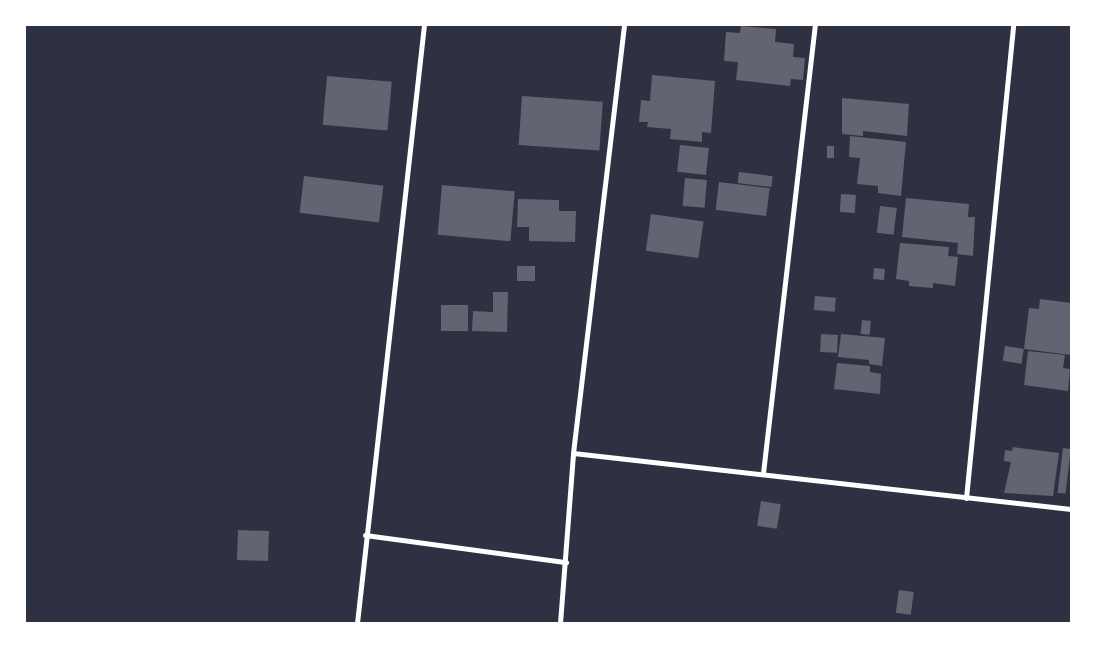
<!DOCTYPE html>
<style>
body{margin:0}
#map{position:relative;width:1096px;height:648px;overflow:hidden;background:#2d3142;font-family:"Crimson Pro",serif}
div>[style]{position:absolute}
.building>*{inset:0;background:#626471;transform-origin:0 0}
.minor>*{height:5px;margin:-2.5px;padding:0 2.5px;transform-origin:2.5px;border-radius:2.5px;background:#fff}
span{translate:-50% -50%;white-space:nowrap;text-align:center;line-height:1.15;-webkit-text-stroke:5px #fff;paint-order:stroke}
.frame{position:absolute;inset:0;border:26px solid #fff;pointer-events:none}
</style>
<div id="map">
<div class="building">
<div style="clip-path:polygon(741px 26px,776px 29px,775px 42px,794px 44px,793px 57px,805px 58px,803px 80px,791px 79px,790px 86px,736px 80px,738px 62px,724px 61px,726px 32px,740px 33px)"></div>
<div style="clip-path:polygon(652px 75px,715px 81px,711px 133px,702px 132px,702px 142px,670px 139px,671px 129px,647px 127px,648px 122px,639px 122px,641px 100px,650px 101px)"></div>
<div style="left:327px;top:76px;width:65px;height:49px;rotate:5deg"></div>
<div style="left:522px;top:96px;width:81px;height:49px;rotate:4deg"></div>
<div style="clip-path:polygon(842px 98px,909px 104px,907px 136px,863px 131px,863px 136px,842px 134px)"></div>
<div style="clip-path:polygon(850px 136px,906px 142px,901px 196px,878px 193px,878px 186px,857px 184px,860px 158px,849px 157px)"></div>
<div style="left:680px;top:145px;width:29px;height:27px;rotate:6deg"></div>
<div style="left:827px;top:146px;width:7px;height:12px"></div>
<div style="left:739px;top:172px;width:34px;height:11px;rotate:7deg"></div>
<div style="left:304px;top:176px;width:80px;height:37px;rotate:7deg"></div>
<div style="left:685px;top:178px;width:22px;height:28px;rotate:5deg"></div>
<div style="left:719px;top:182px;width:51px;height:28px;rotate:7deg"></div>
<div style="left:442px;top:185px;width:73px;height:50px;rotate:5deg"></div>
<div style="left:841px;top:194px;width:15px;height:18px;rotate:4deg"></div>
<div style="clip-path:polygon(906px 198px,969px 204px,968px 217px,975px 217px,973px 256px,957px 254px,958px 243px,902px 237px)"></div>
<div style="clip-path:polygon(518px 199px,559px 200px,559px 211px,576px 211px,575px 242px,529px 241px,529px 227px,517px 227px)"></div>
<div style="left:880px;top:206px;width:17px;height:27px;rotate:7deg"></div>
<div style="left:651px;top:214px;width:53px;height:37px;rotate:8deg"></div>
<div style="clip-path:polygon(900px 243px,949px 247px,948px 256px,958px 257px,955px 286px,933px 283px,933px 288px,909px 286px,909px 281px,896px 279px)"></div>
<div style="left:517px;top:266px;width:18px;height:15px"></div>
<div style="left:874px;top:268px;width:11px;height:11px;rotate:5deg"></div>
<div style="clip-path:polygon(493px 292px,508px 292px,507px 332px,472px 331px,473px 311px,493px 312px)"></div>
<div style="left:815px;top:296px;width:21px;height:14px;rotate:5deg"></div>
<div style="clip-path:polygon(1040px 299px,1071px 303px,1071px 355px,1024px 349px,1029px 308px,1039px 309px)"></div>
<div style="left:441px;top:305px;width:27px;height:26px"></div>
<div style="left:862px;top:320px;width:9px;height:14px;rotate:6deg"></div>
<div style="left:821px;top:334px;width:17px;height:18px;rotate:3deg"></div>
<div style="clip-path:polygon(841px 334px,885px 338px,882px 366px,869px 364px,869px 360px,838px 357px)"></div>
<div style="left:1005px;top:346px;width:19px;height:15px;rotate:9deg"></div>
<div style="clip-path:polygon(1028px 351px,1065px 355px,1063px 368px,1070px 369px,1068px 391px,1024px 385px)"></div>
<div style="clip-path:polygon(837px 363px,870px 366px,870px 372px,881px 374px,880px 394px,834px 389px)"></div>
<div style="clip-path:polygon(1013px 447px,1059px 453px,1053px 496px,1004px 493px,1011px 462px,1004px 461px,1005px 450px,1012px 451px)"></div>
<div style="left:1063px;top:448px;width:8px;height:45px;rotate:7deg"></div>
<div style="left:761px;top:501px;width:20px;height:25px;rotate:9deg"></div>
<div style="left:238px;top:530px;width:31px;height:30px;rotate:2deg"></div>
<div style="left:899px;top:590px;width:15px;height:23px;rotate:8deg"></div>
</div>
<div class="minor">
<div style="left:573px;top:453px;width:501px;rotate:6.42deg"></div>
<div style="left:763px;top:473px;width:451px;rotate:-83.4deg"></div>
<div style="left:966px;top:498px;width:475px;rotate:-84.3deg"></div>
<div style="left:365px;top:535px;width:203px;rotate:7.7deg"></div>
<div style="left:357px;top:623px;width:602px;rotate:-83.61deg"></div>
<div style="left:560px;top:623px;width:170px;rotate:-85.6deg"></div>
<div style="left:573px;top:453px;width:431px;rotate:-83.2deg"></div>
</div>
<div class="frame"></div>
</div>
